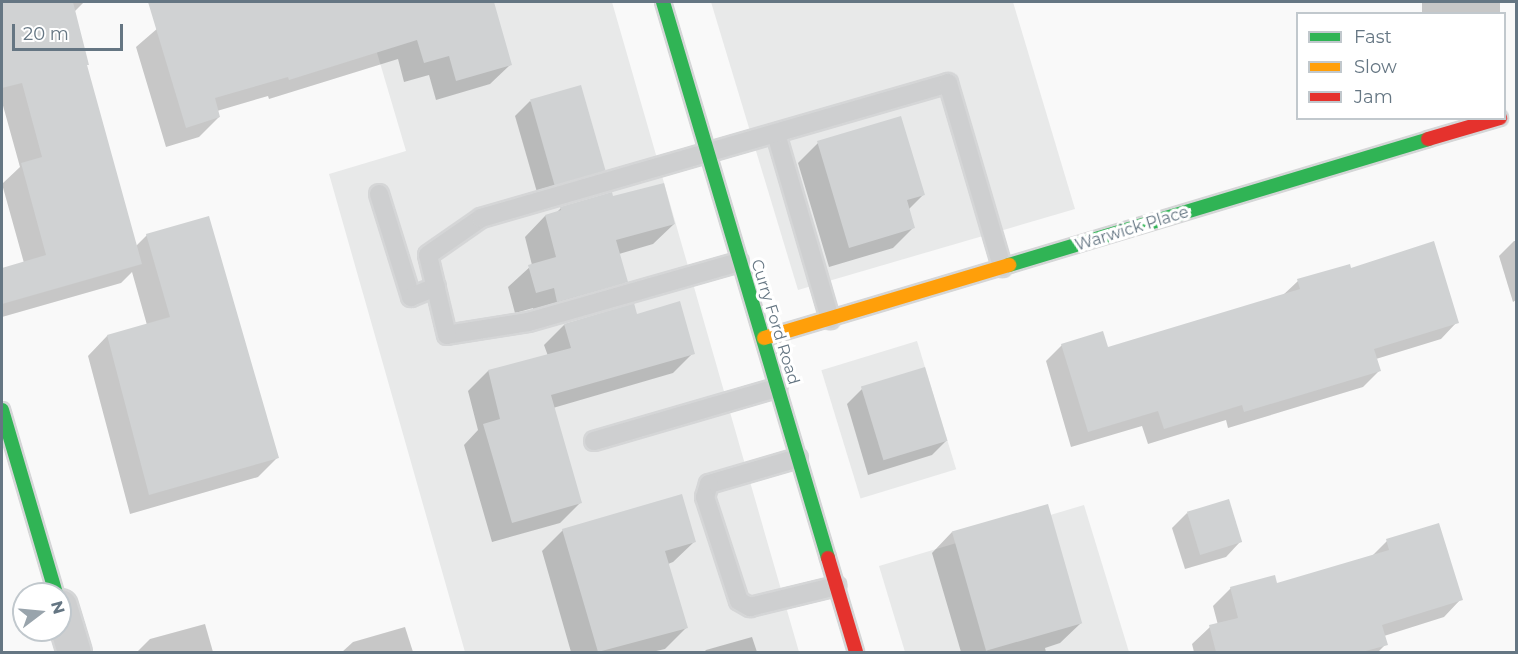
<!DOCTYPE html>
<style>
body{margin:0}
#map{position:relative;width:1518px;height:654px;overflow:hidden;background:#f9f9f9;font-family:Montserrat,sans-serif}
div>[style]{position:absolute}
.built>*{inset:0;background:#e8e9e9;transform-origin:0 0}
.shadow>*{inset:0;background:#0003;transform-origin:0 0}
.building>*{inset:0;background:#d0d2d3;transform-origin:0 0}
.roads{filter:drop-shadow(2px 0 #d5d6d7) drop-shadow(-2px 0 #d5d6d7) drop-shadow(0 2px #d5d6d7) drop-shadow(0 -2px #d5d6d7)}
.lane>*{height:18px;margin:-9px;padding:0 9px;transform-origin:9px;border-radius:9px;background:#cecfd0}
.street>*{height:33px;margin:-16.5px;padding:0 16.5px;transform-origin:16.5px;border-radius:16.5px;background:#cecfd0}
.fast>*{height:14px;margin:-7px;padding:0 7px;transform-origin:7px;border-radius:7px;background:#30b455}
.slow>*{height:14px;margin:-7px;padding:0 7px;transform-origin:7px;border-radius:7px;background:#ff9f0a}
.jam>*{height:14px;margin:-7px;padding:0 7px;transform-origin:7px;border-radius:7px;background:#e5322d}
span{translate:-50% -50%;white-space:nowrap;text-align:center;line-height:1.15;-webkit-text-stroke:6px #fff;paint-order:stroke}
.street-label{font-size:16px;color:#657683}
.frame{position:absolute;inset:0;border:3px solid #657683;pointer-events:none}
.legend{position:absolute;left:1296px;top:12px;width:210px;height:108px;box-sizing:border-box;background:#fff;border:2px solid #c1c8cd;margin:0;padding:8px 10px;list-style:none;font-size:18px;color:#657683}
.legend li{display:flex;align-items:center;gap:12px;height:30px}
.legend b{width:30px;border:2px solid #c1c8cd}
.north{position:absolute;left:12px;top:582px;width:60px;height:60px;box-sizing:border-box;background:#fff;border:2px solid #c1c8cd;border-radius:50%;rotate:74deg;font-size:16px;font-weight:700;line-height:24px;text-align:center;color:#657683}
.north::after{content:'';display:block;margin:auto;width:21px;height:27px;background:#99a4ac;clip-path:polygon(50% 0,100% 100%,50% 72%,0 100%)}
.scale{position:absolute;left:12px;top:24px;width:111px;height:27px;box-sizing:border-box;border:3px solid #657683;border-top:0;padding-left:8px;font-size:18px;line-height:21px;white-space:nowrap;color:#657683;-webkit-text-stroke:4px #fff;paint-order:stroke}
</style>
<div id="map">
<div class="built">
<div style="clip-path:polygon(362px 2px,612px 2px,799px 652px,465px 652px,329px 174px,406px 151px)"></div>
<div style="clip-path:polygon(711px 2px,1013px 2px,1075px 209px,798px 290px)"></div>
<div style="left:917px;top:341px;width:134px;height:100px;rotate:73deg"></div>
<div style="clip-path:polygon(1084px 505px,1129px 652px,905px 652px,879px 566px)"></div>
</div>
<div class="shadow">
<div style="clip-path:polygon(2px 2px,84px 2px,74px 12px,85px 67px,136px 246px,147px 235px,278px 457px,258px 477px,130px 514px,88px 356px,107px 336px,147px 325px,132px 272px,121px 283px,2px 317px,2px 269px,24px 263px,2px 184px,20px 167px,2px 102px)"></div>
<div style="clip-path:polygon(188px 2px,358px 2px,361px 11px,394px 2px,492px 2px,510px 65px,490px 84px,436px 100px,429px 75px,404px 82px,398px 59px,269px 99px,268px 96px,217px 111px,219px 117px,199px 137px,166px 147px,136px 47px)"></div>
<div style="left:1422px;top:2px;width:78px;height:12px"></div>
<div style="clip-path:polygon(530px 101px,604px 170px,589px 185px,539px 199px,515px 116px)"></div>
<div style="clip-path:polygon(818px 143px,923px 195px,908px 210px,913px 228px,893px 248px,829px 267px,798px 163px)"></div>
<div style="clip-path:polygon(612px 198px,674px 224px,653px 244px,619px 254px,626px 281px,606px 302px,537px 322px,533px 308px,515px 313px,508px 287px,532px 265px,525px 237px,545px 216px,556px 213px,561px 208px)"></div>
<div style="clip-path:polygon(1514px 241px,1516px 241px,1516px 300px,1513px 302px,1499px 256px)"></div>
<div style="clip-path:polygon(1350px 270px,1457px 322px,1441px 339px,1376px 359px,1379px 371px,1363px 387px,1228px 428px,1226px 420px,1148px 444px,1142px 426px,1071px 447px,1046px 361px,1062px 345px,1107px 349px,1282px 296px,1298px 281px)"></div>
<div style="clip-path:polygon(564px 325px,693px 353px,673px 373px,553px 408px,580px 503px,560px 523px,492px 542px,464px 445px,478px 430px,468px 391px,488px 371px,548px 356px,544px 345px)"></div>
<div style="clip-path:polygon(862px 389px,947px 440px,932px 455px,868px 475px,847px 404px)"></div>
<div style="clip-path:polygon(1187px 513px,1240px 542px,1226px 557px,1185px 569px,1172px 528px)"></div>
<div style="clip-path:polygon(563px 530px,694px 542px,673px 562px,668px 564px,686px 628px,665px 649px,652px 652px,571px 652px,542px 551px)"></div>
<div style="clip-path:polygon(952px 532px,1081px 623px,1060px 643px,1045px 648px,1046px 652px,961px 652px,932px 553px)"></div>
<div style="clip-path:polygon(1387px 541px,1461px 599px,1444px 617px,1384px 636px,1386px 644px,1378px 652px,1194px 652px,1192px 644px,1210px 627px,1218px 625px,1213px 606px,1231px 588px,1276px 585px,1371px 557px)"></div>
<div style="clip-path:polygon(205px 624px,213px 652px,137px 652px,150px 639px)"></div>
<div style="clip-path:polygon(405px 627px,413px 652px,342px 652px,353px 642px)"></div>
<div style="clip-path:polygon(752px 637px,757px 652px,704px 652px,706px 650px)"></div>
</div>
<div class="building">
<div style="clip-path:polygon(2px 2px,73px 2px,89px 65px,87px 65px,142px 264px,2px 304px,2px 268px,46px 255px,21px 163px,42px 157px,22px 83px,2px 88px)"></div>
<div style="clip-path:polygon(148px 2px,494px 2px,512px 65px,456px 81px,449px 56px,424px 63px,417px 40px,289px 80px,288px 77px,215px 98px,220px 117px,186px 128px)"></div>
<div style="left:581px;top:85px;width:89px;height:53px;rotate:74deg"></div>
<div style="clip-path:polygon(901px 116px,925px 195px,907px 200px,915px 228px,849px 248px,817px 141px)"></div>
<div style="clip-path:polygon(664px 183px,675px 224px,616px 240px,628px 282px,557px 302px,554px 288px,536px 293px,528px 265px,556px 257px,545px 215px,561px 210px,560px 207px,612px 192px,613px 196px)"></div>
<div style="clip-path:polygon(209px 216px,279px 458px,149px 495px,107px 335px,170px 317px,146px 234px)"></div>
<div style="clip-path:polygon(1434px 241px,1459px 323px,1374px 349px,1381px 371px,1244px 412px,1242px 405px,1164px 429px,1158px 411px,1088px 432px,1061px 344px,1103px 331px,1108px 347px,1300px 289px,1297px 279px,1350px 264px,1351px 268px)"></div>
<div style="clip-path:polygon(680px 301px,695px 354px,551px 395px,582px 503px,512px 523px,483px 424px,500px 419px,488px 370px,571px 348px,564px 324px,634px 303px,637px 314px)"></div>
<div style="left:925px;top:367px;width:77px;height:67px;rotate:73deg"></div>
<div style="clip-path:polygon(682px 494px,696px 542px,665px 551px,688px 628px,598px 652px,562px 529px)"></div>
<div style="left:1229px;top:499px;width:45px;height:44px;rotate:73deg"></div>
<div style="left:1048px;top:504px;width:124px;height:100px;rotate:74deg"></div>
<div style="clip-path:polygon(1439px 523px,1463px 600px,1382px 625px,1388px 645px,1362px 652px,1216px 652px,1209px 625px,1238px 618px,1230px 587px,1275px 575px,1277px 583px,1389px 550px,1386px 539px)"></div>
</div>
<div class="roads">
<div class="lane">
<div style="left:776px;top:134px;width:193px;rotate:73.7deg"></div>
<div style="left:379px;top:194px;width:108px;rotate:72.7deg"></div>
<div style="left:411px;top:297px;width:27px;rotate:-22deg"></div>
<div style="left:739px;top:262px;width:219px;rotate:164.1deg"></div>
<div style="left:528px;top:322px;width:82px;rotate:170.9deg"></div>
<div style="left:447px;top:335px;width:82px;rotate:-103.4deg"></div>
<div style="left:428px;top:255px;width:65px;rotate:-34.9deg"></div>
<div style="left:481px;top:218px;width:486px;rotate:-16.1deg"></div>
<div style="left:948px;top:83px;width:192px;rotate:73.6deg"></div>
<div style="left:594px;top:441px;width:191px;rotate:-16.2deg"></div>
<div style="left:798px;top:458px;width:93px;rotate:163.7deg"></div>
<div style="left:709px;top:484px;width:14px;rotate:107deg"></div>
<div style="left:705px;top:497px;width:109px;rotate:71.9deg"></div>
<div style="left:739px;top:601px;width:13px;rotate:29deg"></div>
<div style="left:750px;top:607px;width:89px;rotate:-13.7deg"></div>
</div>
<div class="street">
<div style="left:60px;top:606px;width:48px;rotate:73.1deg"></div>
</div>
<div class="fast">
<div style="left:663px;top:2px;width:580px;rotate:73.47deg"></div>
<div style="left:1009px;top:265px;width:438px;rotate:-16.7deg"></div>
<div style="left:2px;top:410px;width:192px;rotate:73.6deg"></div>
</div>
<div class="slow">
<div style="left:764px;top:338px;width:256px;rotate:-16.6deg"></div>
</div>
<div class="jam">
<div style="left:1428px;top:139px;width:75px;rotate:-16.3deg"></div>
<div style="left:828px;top:558px;width:98px;rotate:73.4deg"></div>
</div>
</div>
<div class="street-label">
<span style="left:1132px;top:229px;rotate:-17deg">Warwick Place</span>
<span style="left:775px;top:322px;rotate:73deg">Curry Ford Road</span>
</div>
<div class="frame"></div>
<ul class="legend">
<li><b style="height:8px;background:#30b455"></b>Fast</li>
<li><b style="height:8px;background:#ff9f0a"></b>Slow</li>
<li><b style="height:8px;background:#e5322d"></b>Jam</li>
</ul>
<div class="north">N</div>
<div class="scale">20 m</div>
</div>
